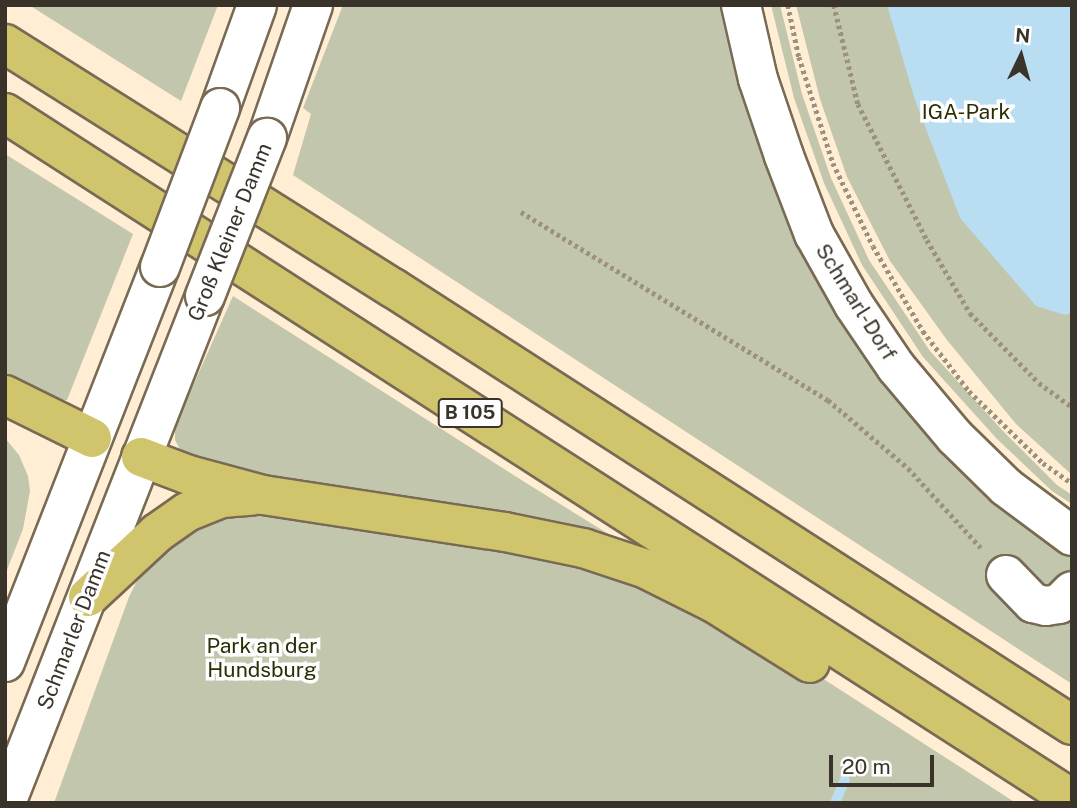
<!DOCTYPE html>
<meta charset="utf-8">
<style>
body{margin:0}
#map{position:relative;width:1077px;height:808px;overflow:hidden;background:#ffeed4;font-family:"Public Sans",sans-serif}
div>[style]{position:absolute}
.green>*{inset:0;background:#c2c6ac}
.water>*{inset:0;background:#b9ddf1}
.stream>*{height:10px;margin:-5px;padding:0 5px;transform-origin:5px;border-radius:5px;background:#b9ddf1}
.path>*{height:4.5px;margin-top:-2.25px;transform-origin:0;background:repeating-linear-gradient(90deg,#9c907e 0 3.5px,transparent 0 7px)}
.roads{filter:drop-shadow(2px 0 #786a53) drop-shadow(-2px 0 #786a53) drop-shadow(0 2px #786a53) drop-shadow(0 -2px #786a53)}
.minor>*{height:38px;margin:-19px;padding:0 19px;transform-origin:19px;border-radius:19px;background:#fff}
.highway>*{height:38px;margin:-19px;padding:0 19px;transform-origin:19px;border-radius:19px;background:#d0c46d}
.bridges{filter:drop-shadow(2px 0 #786a53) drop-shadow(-2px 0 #786a53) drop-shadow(0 2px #786a53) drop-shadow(0 -2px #786a53)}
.minor-bridge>*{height:38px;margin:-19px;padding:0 19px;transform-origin:19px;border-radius:19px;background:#fff}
span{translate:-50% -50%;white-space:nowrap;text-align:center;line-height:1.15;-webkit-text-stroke:7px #fefefe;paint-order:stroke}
.shield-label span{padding:2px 5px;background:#fefefe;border:2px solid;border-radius:5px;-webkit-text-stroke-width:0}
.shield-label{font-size:19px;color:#3a3329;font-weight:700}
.park-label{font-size:21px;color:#2b2e03}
.street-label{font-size:21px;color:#3a3329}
.frame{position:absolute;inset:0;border:7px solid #3a3329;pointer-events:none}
.north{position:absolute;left:986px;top:21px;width:70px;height:70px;-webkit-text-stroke:5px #fefefe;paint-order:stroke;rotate:5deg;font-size:19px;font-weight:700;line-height:28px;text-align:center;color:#3a3329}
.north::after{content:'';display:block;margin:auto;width:24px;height:32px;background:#3a3329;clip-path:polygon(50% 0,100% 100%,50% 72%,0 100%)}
.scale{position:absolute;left:829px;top:755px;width:105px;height:32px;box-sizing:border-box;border:4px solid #3a3329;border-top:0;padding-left:9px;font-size:21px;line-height:24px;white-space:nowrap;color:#3a3329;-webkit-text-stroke:5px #fefefe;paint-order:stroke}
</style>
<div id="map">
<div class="green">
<div style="clip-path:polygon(29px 5px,218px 5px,181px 101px)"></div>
<div style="clip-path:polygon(343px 5px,727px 5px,803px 248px,1072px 551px,1072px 684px,293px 175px,311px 114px,303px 108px)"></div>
<div style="clip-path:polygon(771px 5px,780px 5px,802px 94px,831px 178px,869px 260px,930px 351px,1003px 431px,1057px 485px,1072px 495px,1072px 504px,1052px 491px,997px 439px,923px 357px,862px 265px,824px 183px,794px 98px)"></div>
<div style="clip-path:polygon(796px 5px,1072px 5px,1072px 475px,1016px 424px,947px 340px,890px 261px,847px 177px,820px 99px)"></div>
<div style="clip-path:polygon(5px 154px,133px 234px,67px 400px,54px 400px,5px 374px)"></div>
<div style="clip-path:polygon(233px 296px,523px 481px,618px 540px,252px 476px,182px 453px,175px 440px,175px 426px)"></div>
<div style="clip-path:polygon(5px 438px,19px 455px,28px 476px,30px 491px,23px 529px,5px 575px)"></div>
<div style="clip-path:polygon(244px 511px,310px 517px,544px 558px,612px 576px,674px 599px,746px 633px,822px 678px,1016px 803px,54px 803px,129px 597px,143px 569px,190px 528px)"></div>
</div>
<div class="water">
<div style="clip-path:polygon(887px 5px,1072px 5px,1072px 313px,1065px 315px,1036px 306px,960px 218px,915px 100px)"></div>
</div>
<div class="stream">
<div style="left:835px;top:803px;width:25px;rotate:-67deg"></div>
</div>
<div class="path">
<div style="left:788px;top:5px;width:53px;rotate:78.1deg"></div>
<div style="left:799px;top:57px;width:111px;rotate:72.2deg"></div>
<div style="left:833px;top:163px;width:92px;rotate:64.3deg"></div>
<div style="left:873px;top:246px;width:99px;rotate:59.5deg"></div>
<div style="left:923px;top:331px;width:76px;rotate:52.5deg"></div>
<div style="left:969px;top:391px;width:103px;rotate:44.2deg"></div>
<div style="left:1043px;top:463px;width:35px;rotate:35deg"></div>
<div style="left:834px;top:5px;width:102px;rotate:76.4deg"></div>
<div style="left:858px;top:104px;width:153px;rotate:63.1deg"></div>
<div style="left:927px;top:240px;width:85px;rotate:59.5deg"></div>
<div style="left:970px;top:313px;width:98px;rotate:45.4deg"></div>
<div style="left:1039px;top:383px;width:41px;rotate:36deg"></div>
<div style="left:521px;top:212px;width:360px;rotate:31.5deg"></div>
<div style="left:828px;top:400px;width:105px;rotate:40.4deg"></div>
<div style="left:908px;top:468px;width:108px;rotate:47.6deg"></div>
</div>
<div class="roads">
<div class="minor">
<div style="left:741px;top:5px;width:76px;rotate:77.1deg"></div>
<div style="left:758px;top:79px;width:81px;rotate:71.3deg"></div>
<div style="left:784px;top:156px;width:84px;rotate:69deg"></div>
<div style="left:814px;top:234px;width:81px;rotate:60.6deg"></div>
<div style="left:854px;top:305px;width:75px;rotate:55.9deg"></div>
<div style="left:896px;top:367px;width:92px;rotate:49.9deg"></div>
<div style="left:955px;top:437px;width:71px;rotate:44.4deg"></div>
<div style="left:1006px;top:487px;width:82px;rotate:36.6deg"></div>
<div style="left:220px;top:108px;width:109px;rotate:-70.2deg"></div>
<div style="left:267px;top:138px;width:141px;rotate:-70.9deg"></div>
<div style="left:1006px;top:575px;width:39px;rotate:46deg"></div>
<div style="left:1033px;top:603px;width:13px;rotate:13deg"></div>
<div style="left:1046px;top:606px;width:13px;rotate:-9deg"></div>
<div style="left:1059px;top:604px;width:18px;rotate:-45deg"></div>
<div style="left:5px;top:662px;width:424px;rotate:-68.6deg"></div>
<div style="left:6px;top:803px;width:545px;rotate:-68.57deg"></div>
</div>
<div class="highway">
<div style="left:5px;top:44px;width:458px;rotate:32.2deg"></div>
<div style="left:393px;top:288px;width:807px;rotate:32.77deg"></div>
<div style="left:5px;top:113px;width:1268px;rotate:32.74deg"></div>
<div style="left:5px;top:395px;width:97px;rotate:26.3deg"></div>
<div style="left:141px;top:457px;width:51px;rotate:20.6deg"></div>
<div style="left:189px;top:475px;width:77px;rotate:15.1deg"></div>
<div style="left:263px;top:495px;width:245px;rotate:8.7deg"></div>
<div style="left:505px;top:532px;width:80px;rotate:11.6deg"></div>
<div style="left:583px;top:548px;width:66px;rotate:18.4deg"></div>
<div style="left:646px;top:569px;width:76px;rotate:26.6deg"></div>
<div style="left:714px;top:603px;width:113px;rotate:32deg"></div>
<div style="left:88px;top:597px;width:94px;rotate:-42.8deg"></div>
<div style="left:157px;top:533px;width:37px;rotate:-35deg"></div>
<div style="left:187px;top:512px;width:37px;rotate:-22deg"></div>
<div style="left:221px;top:498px;width:30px;rotate:-4deg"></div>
</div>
</div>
<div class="bridges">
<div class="minor-bridge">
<div style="left:160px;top:267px;width:170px;rotate:-69.3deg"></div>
<div style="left:205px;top:296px;width:170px;rotate:-68.6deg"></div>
</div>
</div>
<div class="shield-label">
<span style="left:470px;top:413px">B 105</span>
</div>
<div class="park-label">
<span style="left:966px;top:112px">IGA-Park</span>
<span style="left:262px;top:658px">Park an der<br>Hundsburg</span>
</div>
<div class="street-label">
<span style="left:230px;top:232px;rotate:-68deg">Groß Kleiner Damm</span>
<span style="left:856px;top:302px;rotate:58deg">Schmarl-Dorf</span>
<span style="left:74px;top:630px;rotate:-69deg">Schmarler Damm</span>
</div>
<div class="frame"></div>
<div class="north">N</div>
<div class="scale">20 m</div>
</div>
